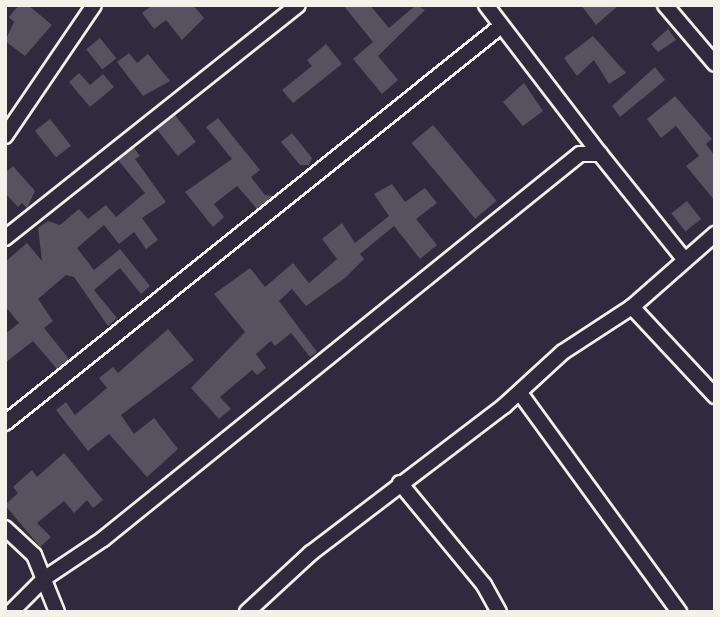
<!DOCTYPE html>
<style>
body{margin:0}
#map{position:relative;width:720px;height:617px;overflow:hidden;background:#2f2a3d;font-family:Dekko,sans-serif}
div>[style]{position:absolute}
.building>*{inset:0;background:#56525f;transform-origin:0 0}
.roads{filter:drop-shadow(2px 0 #f4f1e8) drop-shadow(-2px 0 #f4f1e8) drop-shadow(0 2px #f4f1e8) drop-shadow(0 -2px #f4f1e8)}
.minor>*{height:14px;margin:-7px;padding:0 7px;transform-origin:7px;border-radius:7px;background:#2f2a3d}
span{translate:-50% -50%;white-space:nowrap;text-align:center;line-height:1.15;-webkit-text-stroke:7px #2f2a3d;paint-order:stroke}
.frame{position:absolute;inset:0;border:7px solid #f4f1e8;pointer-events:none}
</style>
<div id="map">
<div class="building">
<div style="clip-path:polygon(19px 5px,28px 5px,52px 25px,25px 56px,5px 41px,14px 22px,9px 17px)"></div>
<div style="clip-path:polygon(152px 5px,193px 5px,204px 18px,182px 40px,166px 20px,154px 29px,142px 13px)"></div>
<div style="clip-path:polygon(343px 5px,370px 5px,389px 28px,416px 5px,425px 10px,378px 56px,398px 80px,382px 94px,353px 59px,373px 42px)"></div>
<div style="clip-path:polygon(581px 5px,619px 5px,596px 25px)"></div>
<div style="clip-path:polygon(668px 29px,676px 40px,658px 52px,651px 44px)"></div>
<div style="clip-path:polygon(593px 36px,626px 73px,609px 84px,594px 60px,577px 76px,564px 58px)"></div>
<div style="left:100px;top:38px;width:26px;height:18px;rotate:51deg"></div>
<div style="clip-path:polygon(326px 44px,342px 64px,293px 103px,282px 90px,312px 66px,307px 60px)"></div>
<div style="clip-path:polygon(129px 53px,137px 63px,148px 54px,170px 81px,143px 96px,117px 62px)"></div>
<div style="clip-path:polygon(655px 67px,665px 80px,620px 117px,612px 106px)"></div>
<div style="clip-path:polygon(79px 73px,90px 85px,103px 74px,114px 87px,90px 107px,69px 82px)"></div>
<div style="clip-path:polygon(524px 83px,543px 111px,523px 126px,503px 102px)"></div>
<div style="clip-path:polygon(675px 96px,712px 139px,706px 144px,715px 156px,715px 201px,686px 166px,699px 156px,676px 126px,661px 138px,647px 119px)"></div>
<div style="left:175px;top:115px;width:34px;height:23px;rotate:52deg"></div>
<div style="clip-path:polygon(218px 118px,260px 170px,251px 177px,265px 195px,274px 196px,257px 209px,237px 186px,214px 204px,224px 217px,213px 227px,185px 192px,232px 159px,206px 127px)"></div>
<div style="left:50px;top:119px;width:34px;height:19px;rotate:52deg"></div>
<div style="left:433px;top:125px;width:99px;height:28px;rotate:50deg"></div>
<div style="clip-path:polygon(292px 133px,312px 158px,309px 165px,300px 165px,281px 142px)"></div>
<div style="clip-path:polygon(134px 148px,140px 156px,135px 159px,166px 202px,142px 218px,158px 240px,146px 249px,134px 232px,119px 244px,104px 225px,77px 248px,94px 270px,120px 249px,150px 286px,141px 294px,120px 268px,94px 290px,117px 318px,108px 326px,74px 277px,66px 275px,38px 299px,53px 321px,44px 328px,69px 359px,57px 369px,33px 341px,5px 363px,5px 334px,19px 323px,5px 306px,5px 262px,27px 243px,42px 261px,38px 228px,48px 221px,60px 225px,79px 209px,88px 219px,106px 205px,116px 217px,145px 193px,118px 160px)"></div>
<div style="clip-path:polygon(13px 166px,35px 191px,27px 208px,22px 203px,18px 207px,5px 193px,5px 173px)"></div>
<div style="clip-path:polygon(392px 184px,405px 202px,425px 188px,437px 203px,416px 219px,437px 245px,420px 259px,394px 226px,360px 254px,364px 259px,345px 278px,306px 306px,292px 289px,279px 301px,317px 352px,310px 357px,291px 333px,275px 346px,271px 341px,256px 354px,266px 368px,257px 375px,252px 370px,220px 397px,231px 409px,219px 419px,191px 388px,245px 332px,214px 294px,250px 268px,265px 287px,293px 263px,309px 283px,337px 259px,322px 239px,342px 223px,355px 243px,389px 216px,374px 194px)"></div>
<div style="left:687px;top:201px;width:23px;height:20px;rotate:52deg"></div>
<div style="clip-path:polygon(168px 329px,194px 360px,121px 415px,134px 434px,154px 418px,178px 449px,147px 477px,109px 434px,88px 451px,56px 410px,66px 402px,75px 415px,107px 388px,99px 378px,113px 367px,118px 373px)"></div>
<div style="clip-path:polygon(64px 453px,103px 500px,93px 508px,87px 500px,74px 513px,64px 501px,37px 523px,51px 537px,40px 547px,5px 505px,18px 493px,13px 487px,32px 470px,37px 477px)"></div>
</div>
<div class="roads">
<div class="minor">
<div style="left:486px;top:5px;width:188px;rotate:52.6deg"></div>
<div style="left:665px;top:5px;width:77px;rotate:49.7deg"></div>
<div style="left:5px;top:136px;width:158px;rotate:-55.8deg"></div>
<div style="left:5px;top:238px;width:374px;rotate:-38.5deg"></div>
<div style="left:632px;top:307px;width:122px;rotate:47deg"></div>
<div style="left:520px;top:393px;width:271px;rotate:54deg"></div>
<div style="left:5px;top:423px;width:635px;rotate:-38.67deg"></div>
<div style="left:400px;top:483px;width:132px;rotate:50.5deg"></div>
<div style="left:484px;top:585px;width:31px;rotate:61deg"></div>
<div style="left:5px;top:528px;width:40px;rotate:43deg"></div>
<div style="left:34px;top:555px;width:61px;rotate:68deg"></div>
<div style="left:11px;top:612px;width:48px;rotate:-45deg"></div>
<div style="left:45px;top:578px;width:70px;rotate:-33.9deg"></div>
<div style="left:103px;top:539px;width:613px;rotate:-38.91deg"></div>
<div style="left:580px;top:154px;width:20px"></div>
<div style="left:600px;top:154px;width:134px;rotate:51.3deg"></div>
<div style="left:247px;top:612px;width:87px;rotate:-42.7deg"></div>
<div style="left:311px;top:553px;width:243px;rotate:-37.3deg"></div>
<div style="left:504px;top:406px;width:80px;rotate:-42.5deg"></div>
<div style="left:563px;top:352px;width:82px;rotate:-33.1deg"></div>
<div style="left:632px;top:307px;width:111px;rotate:-41.3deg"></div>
</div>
</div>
<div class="frame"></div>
</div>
